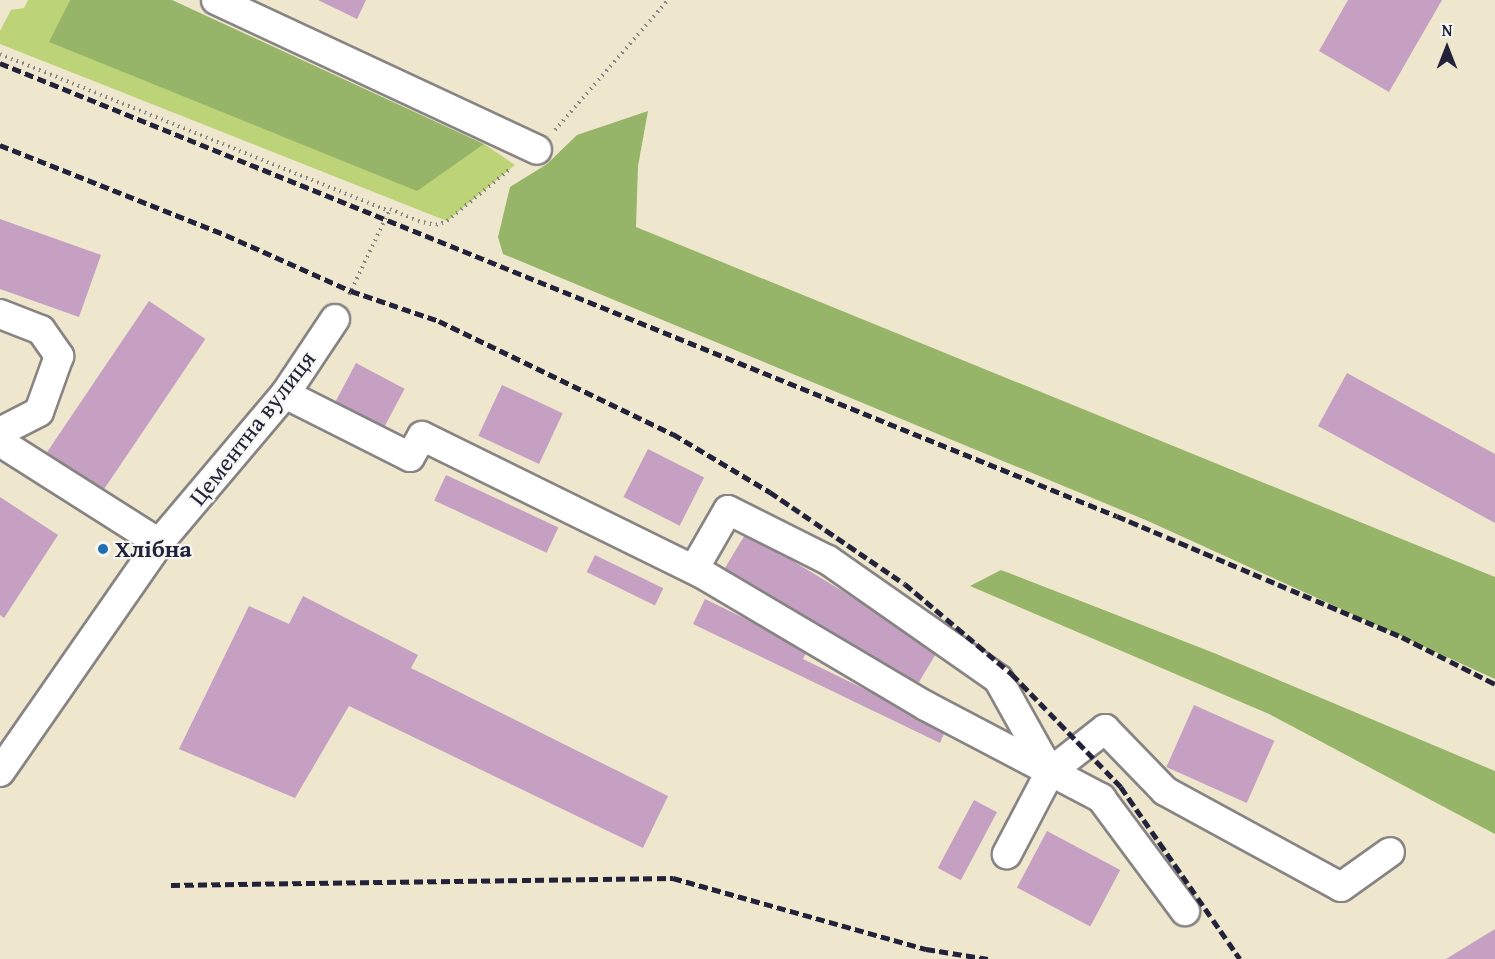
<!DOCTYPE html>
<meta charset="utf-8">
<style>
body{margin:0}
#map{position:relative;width:1495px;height:959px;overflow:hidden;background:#eee6cd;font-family:"Gentium Book Plus",serif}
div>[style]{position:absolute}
.green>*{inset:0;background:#bdd377}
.forest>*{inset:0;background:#96b568}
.building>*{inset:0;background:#c5a0c3;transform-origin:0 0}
.path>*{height:4px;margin-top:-2px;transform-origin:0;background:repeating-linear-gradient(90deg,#888484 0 1.5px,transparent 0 6px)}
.roads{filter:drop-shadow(2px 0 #888484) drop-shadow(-2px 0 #888484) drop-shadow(0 2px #888484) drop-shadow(0 -2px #888484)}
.minor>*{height:28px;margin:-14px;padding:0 14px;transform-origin:14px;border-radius:14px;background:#fff}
.rail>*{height:4.5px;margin-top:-2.25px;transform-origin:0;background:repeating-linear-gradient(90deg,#22223b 0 9px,transparent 0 13.5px)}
.dots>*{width:16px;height:16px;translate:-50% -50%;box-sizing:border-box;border:3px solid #f6f6f2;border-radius:50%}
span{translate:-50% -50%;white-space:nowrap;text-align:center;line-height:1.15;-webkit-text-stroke:4.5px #f6f6f2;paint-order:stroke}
.street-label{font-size:24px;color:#22223b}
.poi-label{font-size:24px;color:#22223b;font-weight:700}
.left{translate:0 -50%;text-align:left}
.north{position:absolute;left:1417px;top:18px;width:60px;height:60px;-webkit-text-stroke:4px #f6f6f2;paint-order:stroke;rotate:0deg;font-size:16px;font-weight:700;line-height:24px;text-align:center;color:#22223b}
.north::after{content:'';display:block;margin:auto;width:21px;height:27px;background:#22223b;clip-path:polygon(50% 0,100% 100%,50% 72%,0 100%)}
</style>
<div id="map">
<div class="green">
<div style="clip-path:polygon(28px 0,70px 0,50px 42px,416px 190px,484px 144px,515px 165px,447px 221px,0 44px,0 31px,11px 10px,24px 8px)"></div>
</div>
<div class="forest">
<div style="clip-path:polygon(70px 0,172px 0,484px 144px,417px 191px,49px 42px)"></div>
<div style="clip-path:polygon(648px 111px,638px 166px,636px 227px,1495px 577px,1495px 679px,1148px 521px,503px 254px,498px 237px,510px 187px,547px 164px,577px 135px)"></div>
<div style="clip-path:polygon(1001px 570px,1214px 653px,1495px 771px,1495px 834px,1269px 714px,970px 586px)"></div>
</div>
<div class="building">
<div style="clip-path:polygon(318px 0,366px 0,357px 19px)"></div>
<div style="clip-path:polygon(1348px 0,1442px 0,1389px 92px,1319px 51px)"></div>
<div style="clip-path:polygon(0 219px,101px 255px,79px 317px,0 289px)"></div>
<div style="left:149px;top:301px;width:68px;height:184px;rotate:34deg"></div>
<div style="left:356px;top:363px;width:55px;height:50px;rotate:28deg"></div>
<div style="clip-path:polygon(1347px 373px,1495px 454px,1495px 523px,1318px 426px)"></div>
<div style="left:502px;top:385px;width:67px;height:56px;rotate:25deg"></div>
<div style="left:648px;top:449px;width:63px;height:54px;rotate:27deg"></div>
<div style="left:446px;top:475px;width:124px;height:28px;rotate:25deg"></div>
<div style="clip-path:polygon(0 497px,58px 535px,4px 618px,0 615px)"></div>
<div style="left:746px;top:533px;width:225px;height:47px;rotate:31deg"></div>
<div style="left:595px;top:555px;width:76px;height:19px;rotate:26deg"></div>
<div style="clip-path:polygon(303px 596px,418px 655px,411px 668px,668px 796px,643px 848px,349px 706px,295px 798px,179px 749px,249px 606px,289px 624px)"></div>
<div style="clip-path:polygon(705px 599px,808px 649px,803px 659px,946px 729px,940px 743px,693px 624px)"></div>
<div style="left:1194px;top:705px;width:88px;height:68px;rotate:24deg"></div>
<div style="left:974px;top:800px;width:26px;height:77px;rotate:28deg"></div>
<div style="left:1047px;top:831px;width:83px;height:64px;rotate:28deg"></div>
<div style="clip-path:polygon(1495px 929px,1495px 959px,1446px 959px)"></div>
</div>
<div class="path">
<div style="left:0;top:54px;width:419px;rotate:22deg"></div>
<div style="left:555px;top:130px;width:172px;rotate:-49deg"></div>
<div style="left:349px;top:295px;width:95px;rotate:-64.5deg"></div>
<div style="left:390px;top:209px;width:30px;rotate:23deg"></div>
<div style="left:418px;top:221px;width:18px;rotate:13deg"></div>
<div style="left:436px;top:225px;width:12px;rotate:-20deg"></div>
<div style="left:447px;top:221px;width:83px;rotate:-39.6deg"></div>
</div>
<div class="roads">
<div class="minor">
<div style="left:216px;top:0;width:354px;rotate:25deg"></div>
<div style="left:0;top:314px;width:44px;rotate:21.3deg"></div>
<div style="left:41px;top:330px;width:32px;rotate:55deg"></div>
<div style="left:59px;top:356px;width:59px;rotate:109.7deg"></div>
<div style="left:39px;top:412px;width:44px;rotate:152.9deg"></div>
<div style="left:285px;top:394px;width:140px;rotate:26.7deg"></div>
<div style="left:410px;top:457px;width:24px;rotate:-60deg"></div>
<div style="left:422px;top:436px;width:311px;rotate:26.2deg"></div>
<div style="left:701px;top:573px;width:261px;rotate:30.6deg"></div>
<div style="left:926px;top:706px;width:198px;rotate:27.7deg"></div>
<div style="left:1101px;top:798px;width:141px;rotate:53.4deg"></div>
<div style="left:0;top:442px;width:188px;rotate:32.4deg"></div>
<div style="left:694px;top:569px;width:68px;rotate:-60deg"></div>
<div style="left:728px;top:510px;width:112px;rotate:26.6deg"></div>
<div style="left:828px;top:560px;width:208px;rotate:35deg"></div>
<div style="left:998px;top:679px;width:107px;rotate:60.8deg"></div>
<div style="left:1050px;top:772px;width:93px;rotate:117.7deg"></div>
<div style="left:0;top:772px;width:279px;rotate:-55.2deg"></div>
<div style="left:159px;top:543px;width:195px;rotate:-49.8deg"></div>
<div style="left:285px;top:394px;width:90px;rotate:-56.3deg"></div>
<div style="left:1050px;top:772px;width:70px;rotate:-38deg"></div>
<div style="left:1105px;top:729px;width:86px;rotate:45.9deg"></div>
<div style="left:1165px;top:791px;width:200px;rotate:28.6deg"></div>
<div style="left:1341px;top:887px;width:60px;rotate:-35.5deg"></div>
</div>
</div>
<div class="rail">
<div style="left:0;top:63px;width:1205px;rotate:22.08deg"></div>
<div style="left:1117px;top:516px;width:310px;rotate:23deg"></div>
<div style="left:1402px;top:637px;width:104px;rotate:26.8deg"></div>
<div style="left:0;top:145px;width:243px;rotate:21.7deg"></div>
<div style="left:226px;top:235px;width:137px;rotate:24.1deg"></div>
<div style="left:351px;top:291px;width:93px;rotate:18.8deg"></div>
<div style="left:439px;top:321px;width:260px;rotate:25.8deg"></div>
<div style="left:673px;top:434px;width:113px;rotate:30.9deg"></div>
<div style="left:770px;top:492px;width:163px;rotate:34.3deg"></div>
<div style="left:905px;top:584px;width:140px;rotate:40.1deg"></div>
<div style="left:1012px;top:674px;width:157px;rotate:46deg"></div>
<div style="left:1121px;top:787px;width:209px;rotate:55.3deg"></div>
<div style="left:171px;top:885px;width:502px;rotate:-0.8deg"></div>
<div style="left:673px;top:878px;width:263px;rotate:15.7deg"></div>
<div style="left:926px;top:949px;width:63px;rotate:9.2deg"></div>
</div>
<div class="dots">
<div style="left:103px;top:549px;background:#1f6fb2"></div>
</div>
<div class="street-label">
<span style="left:252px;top:428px;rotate:-52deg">Цементна вулиця</span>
</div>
<div class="poi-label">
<span class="left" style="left:115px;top:549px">Хлібна</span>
</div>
<div class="north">N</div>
</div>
